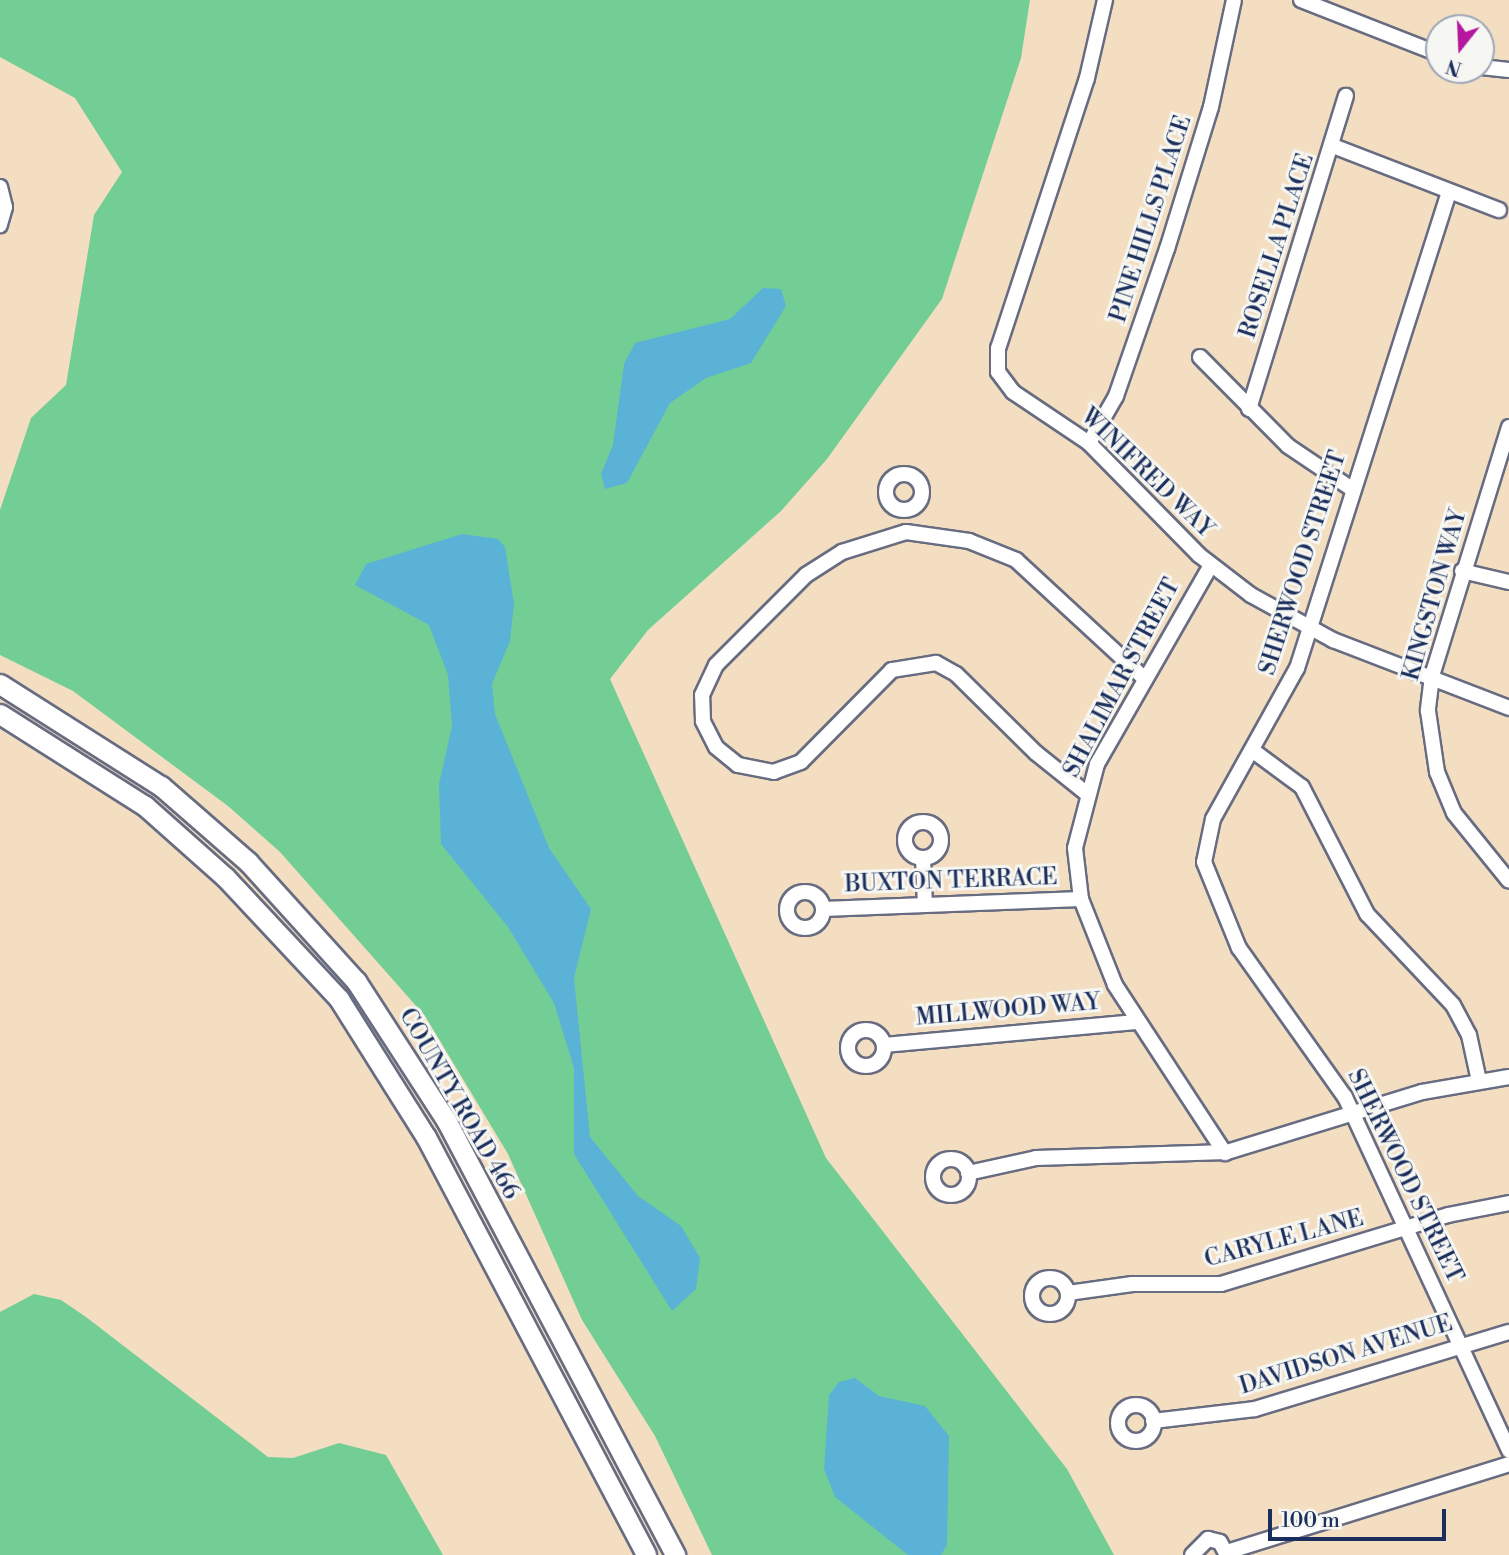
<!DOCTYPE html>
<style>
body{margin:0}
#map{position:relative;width:1509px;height:1555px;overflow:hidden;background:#f3dec2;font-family:"Libre Bodoni",serif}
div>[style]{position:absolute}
.green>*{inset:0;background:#73ce95}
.water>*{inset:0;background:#5ab2d7}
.roads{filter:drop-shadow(2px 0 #676c81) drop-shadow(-2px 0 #676c81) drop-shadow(0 2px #676c81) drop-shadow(0 -2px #676c81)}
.minor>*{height:14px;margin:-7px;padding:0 7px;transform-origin:7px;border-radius:7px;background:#fff}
.minor>.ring{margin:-7px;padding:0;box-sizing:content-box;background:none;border:14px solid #fff;border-radius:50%}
.secondary>*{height:19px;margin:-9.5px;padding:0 9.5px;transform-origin:9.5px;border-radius:9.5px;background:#fff}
span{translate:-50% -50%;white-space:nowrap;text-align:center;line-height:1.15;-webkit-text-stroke:6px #f6f6f2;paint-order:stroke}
.street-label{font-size:23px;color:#1b2f5e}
.north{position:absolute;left:1425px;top:14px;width:70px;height:70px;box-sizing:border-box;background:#f6f6f2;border:2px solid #9ea6b7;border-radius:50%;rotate:198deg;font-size:19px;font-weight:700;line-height:28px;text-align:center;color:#1b2f5e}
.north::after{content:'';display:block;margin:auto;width:24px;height:32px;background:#b5179e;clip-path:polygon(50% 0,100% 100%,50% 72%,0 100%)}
.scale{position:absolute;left:1268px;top:1509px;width:178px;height:32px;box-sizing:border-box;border:4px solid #1b2f5e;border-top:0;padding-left:9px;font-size:21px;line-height:24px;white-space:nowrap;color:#1b2f5e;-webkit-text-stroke:5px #f6f6f2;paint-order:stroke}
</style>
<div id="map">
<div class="green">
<div style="clip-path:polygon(0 0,1030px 0,1021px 58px,942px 299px,827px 459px,781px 511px,648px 630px,610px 679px,826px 1158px,1067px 1469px,1114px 1555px,712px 1555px,655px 1436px,582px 1320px,508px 1154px,425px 1016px,280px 852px,228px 806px,73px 691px,0 655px,0 510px,31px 418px,66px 385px,94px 215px,122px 172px,75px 98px,0 57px)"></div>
<div style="clip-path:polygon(34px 1294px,61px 1300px,86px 1317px,268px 1457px,293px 1458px,339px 1443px,386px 1455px,443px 1555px,0 1555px,0 1312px)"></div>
</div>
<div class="water">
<div style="clip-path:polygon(763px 288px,781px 289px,786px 306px,751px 363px,706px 378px,670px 403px,627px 483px,605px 489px,601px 474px,613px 445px,624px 364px,635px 343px,730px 319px)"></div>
<div style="clip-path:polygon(462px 534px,498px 539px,505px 547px,514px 604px,510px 641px,492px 684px,495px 714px,549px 848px,591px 909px,574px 978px,590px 1137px,638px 1196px,681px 1226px,700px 1258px,696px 1289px,672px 1311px,574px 1154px,574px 1068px,554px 1003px,508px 927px,441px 844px,439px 784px,452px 726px,448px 675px,429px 625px,355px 585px,366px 564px)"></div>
<div style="clip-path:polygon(855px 1378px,879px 1396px,925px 1406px,949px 1436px,947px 1545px,941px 1555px,908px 1555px,835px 1497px,824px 1469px,829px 1395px,839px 1382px)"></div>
</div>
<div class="roads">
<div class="minor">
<div style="left:1105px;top:0;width:80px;rotate:103deg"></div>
<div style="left:1087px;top:78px;width:284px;rotate:108.2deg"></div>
<div style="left:998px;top:348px;width:24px;rotate:90deg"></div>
<div style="left:998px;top:372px;width:25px;rotate:53deg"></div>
<div style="left:1013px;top:392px;width:92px;rotate:33.9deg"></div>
<div style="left:1089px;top:443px;width:157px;rotate:45.5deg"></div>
<div style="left:1199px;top:555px;width:66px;rotate:37.6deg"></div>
<div style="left:1251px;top:595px;width:94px;rotate:28.8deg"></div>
<div style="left:1333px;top:640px;width:189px;rotate:21.1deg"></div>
<div style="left:1301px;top:0;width:148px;rotate:21.4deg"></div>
<div style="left:1481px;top:67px;width:28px;rotate:6deg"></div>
<div style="left:1333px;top:146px;width:178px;rotate:21.1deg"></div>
<div style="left:0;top:187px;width:21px;rotate:76deg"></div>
<div style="left:5px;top:207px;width:19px;rotate:106deg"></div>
<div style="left:1449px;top:192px;width:500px;rotate:107.7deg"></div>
<div style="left:1297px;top:668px;width:173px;rotate:119.1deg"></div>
<div style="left:1213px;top:819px;width:44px;rotate:101.8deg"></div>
<div style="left:1204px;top:862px;width:93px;rotate:67.9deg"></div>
<div style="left:1239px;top:948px;width:183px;rotate:54.6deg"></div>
<div style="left:1345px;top:1097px;width:390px;rotate:65.1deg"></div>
<div style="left:1200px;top:357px;width:125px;rotate:45.3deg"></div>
<div style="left:1288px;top:446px;width:77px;rotate:33.9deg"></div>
<div style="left:1249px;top:409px;width:328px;rotate:-72.8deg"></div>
<div style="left:1509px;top:427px;width:261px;rotate:107.2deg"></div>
<div style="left:1432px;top:676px;width:35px;rotate:97deg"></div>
<div style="left:1428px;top:711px;width:62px;rotate:81.6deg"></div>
<div style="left:1437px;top:772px;width:44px;rotate:67.5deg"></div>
<div style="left:1454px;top:813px;width:87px;rotate:51deg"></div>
<div style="left:1089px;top:443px;width:54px;rotate:-60.1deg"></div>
<div style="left:1116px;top:396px;width:156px;rotate:-70.9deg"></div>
<div style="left:1167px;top:249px;width:149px;rotate:-72.8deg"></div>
<div style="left:1211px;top:107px;width:109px;rotate:-77.9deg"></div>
<div class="ring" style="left:886px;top:474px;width:22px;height:22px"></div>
<div style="left:1211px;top:565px;width:229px;rotate:119.8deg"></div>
<div style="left:1097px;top:764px;width:87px;rotate:104.7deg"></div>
<div style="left:1075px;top:848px;width:51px;rotate:83.3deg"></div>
<div style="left:1081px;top:899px;width:92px;rotate:68.4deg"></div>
<div style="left:1115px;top:985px;width:201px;rotate:56.8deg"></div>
<div style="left:1462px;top:571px;width:48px;rotate:13.2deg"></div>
<div style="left:1252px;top:750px;width:62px;rotate:36.5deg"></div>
<div style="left:1302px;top:787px;width:143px;rotate:62.9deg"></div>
<div style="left:1367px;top:914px;width:125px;rotate:46.6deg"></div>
<div style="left:1453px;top:1005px;width:34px;rotate:62deg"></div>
<div style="left:1469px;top:1035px;width:47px;rotate:77.7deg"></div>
<div style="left:1086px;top:793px;width:64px;rotate:-141.3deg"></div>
<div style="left:1036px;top:753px;width:112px;rotate:-135.4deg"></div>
<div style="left:956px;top:674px;width:23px;rotate:-151deg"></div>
<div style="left:936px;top:663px;width:45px;rotate:171deg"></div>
<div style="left:892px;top:670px;width:129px;rotate:134.7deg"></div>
<div style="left:801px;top:762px;width:29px;rotate:160deg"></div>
<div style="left:774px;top:772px;width:37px;rotate:-169deg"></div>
<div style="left:738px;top:765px;width:28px;rotate:-141deg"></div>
<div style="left:716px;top:747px;width:29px;rotate:-117deg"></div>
<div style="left:703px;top:721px;width:26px;rotate:-92deg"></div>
<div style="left:702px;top:695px;width:33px;rotate:-65deg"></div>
<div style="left:716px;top:665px;width:127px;rotate:-45deg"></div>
<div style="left:806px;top:575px;width:43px;rotate:-32.6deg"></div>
<div style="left:842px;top:552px;width:67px;rotate:-17.4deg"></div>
<div style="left:906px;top:532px;width:64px;rotate:8.1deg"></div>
<div style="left:969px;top:541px;width:51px;rotate:22deg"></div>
<div style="left:1016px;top:560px;width:176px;rotate:42.7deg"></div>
<div class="ring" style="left:905px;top:822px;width:22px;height:22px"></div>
<div style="left:923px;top:858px;width:47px;rotate:87.6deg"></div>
<div class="ring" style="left:787px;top:892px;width:22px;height:22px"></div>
<div style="left:823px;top:909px;width:258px;rotate:-2.2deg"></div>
<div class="ring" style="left:848px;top:1030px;width:22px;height:22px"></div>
<div style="left:884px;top:1045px;width:253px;rotate:-5.2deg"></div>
<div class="ring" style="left:933px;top:1159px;width:22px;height:22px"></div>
<div style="left:968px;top:1173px;width:70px;rotate:-12.4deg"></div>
<div style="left:1036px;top:1158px;width:191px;rotate:-1.8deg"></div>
<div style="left:1227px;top:1152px;width:204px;rotate:-17.1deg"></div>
<div style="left:1422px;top:1092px;width:88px;rotate:-9.8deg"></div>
<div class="ring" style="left:1032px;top:1278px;width:22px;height:22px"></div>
<div style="left:1068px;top:1293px;width:65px;rotate:-8deg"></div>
<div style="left:1132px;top:1284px;width:89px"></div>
<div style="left:1221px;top:1284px;width:237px;rotate:-16.9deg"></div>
<div style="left:1448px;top:1215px;width:62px;rotate:-11.1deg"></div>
<div class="ring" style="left:1118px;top:1405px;width:22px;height:22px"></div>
<div style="left:1153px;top:1421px;width:103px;rotate:-6.7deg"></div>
<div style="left:1255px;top:1409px;width:265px;rotate:-16.9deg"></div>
<div style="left:1227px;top:1552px;width:295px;rotate:-17.3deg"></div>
<div style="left:1192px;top:1555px;width:23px;rotate:-45deg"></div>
<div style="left:1208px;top:1539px;width:12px;rotate:14deg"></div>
<div style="left:1220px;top:1542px;width:15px;rotate:62deg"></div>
</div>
<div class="secondary">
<div style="left:0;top:684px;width:191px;rotate:32.4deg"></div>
<div style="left:161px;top:786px;width:116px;rotate:41.1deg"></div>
<div style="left:248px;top:862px;width:161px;rotate:47.8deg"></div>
<div style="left:356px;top:981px;width:166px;rotate:57.1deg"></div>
<div style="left:446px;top:1120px;width:492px;rotate:62.2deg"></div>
<div style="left:0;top:714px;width:172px;rotate:32.4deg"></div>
<div style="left:145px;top:806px;width:107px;rotate:41.6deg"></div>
<div style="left:225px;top:877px;width:167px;rotate:46.9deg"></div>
<div style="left:339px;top:999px;width:163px;rotate:57.8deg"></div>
<div style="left:426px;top:1137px;width:472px;rotate:62.2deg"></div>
</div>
</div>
<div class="street-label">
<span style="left:1151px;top:219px;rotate:-72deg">PINE HILLS PLACE</span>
<span style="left:1277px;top:246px;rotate:-72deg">ROSELLA PLACE</span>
<span style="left:1147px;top:473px;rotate:44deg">WINIFRED WAY</span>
<span style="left:1303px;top:563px;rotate:-72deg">SHERWOOD STREET</span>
<span style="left:1435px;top:595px;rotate:-74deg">KINGSTON WAY</span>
<span style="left:1122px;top:678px;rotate:-62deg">SHALIMAR STREET</span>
<span style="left:951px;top:881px;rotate:-2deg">BUXTON TERRACE</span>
<span style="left:1008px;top:1010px;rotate:-5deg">MILLWOOD WAY</span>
<span style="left:459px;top:1104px;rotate:60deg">COUNTY ROAD 466</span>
<span style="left:1405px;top:1176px;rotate:64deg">SHERWOOD STREET</span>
<span style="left:1284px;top:1239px;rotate:-15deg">CARYLE LANE</span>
<span style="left:1346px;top:1355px;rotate:-17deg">DAVIDSON AVENUE</span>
</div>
<div class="north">N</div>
<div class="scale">100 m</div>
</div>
